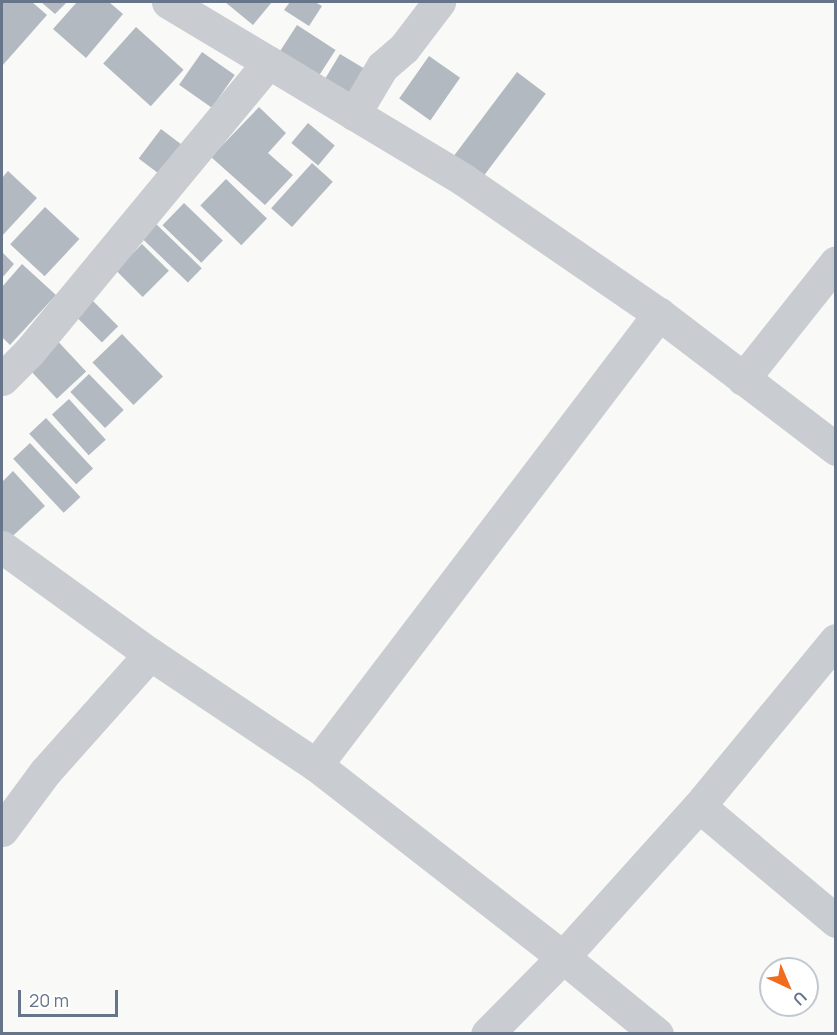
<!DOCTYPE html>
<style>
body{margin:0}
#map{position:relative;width:837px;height:1035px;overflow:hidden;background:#f9faf7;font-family:Manrope,sans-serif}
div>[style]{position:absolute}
.building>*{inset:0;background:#b2b9c0;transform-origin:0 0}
.street>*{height:33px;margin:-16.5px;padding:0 16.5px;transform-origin:16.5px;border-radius:16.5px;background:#c9ccd0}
span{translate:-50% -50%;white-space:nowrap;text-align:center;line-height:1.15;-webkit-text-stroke:6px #fff;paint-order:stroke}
.frame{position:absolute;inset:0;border:3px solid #66758a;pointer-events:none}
.north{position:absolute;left:759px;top:957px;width:60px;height:60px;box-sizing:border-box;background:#fff;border:2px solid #c2c8d0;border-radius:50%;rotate:136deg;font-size:16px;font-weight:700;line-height:24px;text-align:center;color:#66758a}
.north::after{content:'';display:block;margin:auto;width:21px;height:27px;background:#f06d20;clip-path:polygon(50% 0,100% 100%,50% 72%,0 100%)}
.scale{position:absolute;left:18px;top:990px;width:100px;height:27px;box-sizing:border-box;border:3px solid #66758a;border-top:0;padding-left:8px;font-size:18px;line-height:21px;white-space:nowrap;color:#66758a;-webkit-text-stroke:4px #fff;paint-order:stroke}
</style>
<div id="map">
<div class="building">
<div style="clip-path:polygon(2px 2px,32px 2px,47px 15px,2px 66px)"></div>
<div style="clip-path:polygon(41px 2px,67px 2px,55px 14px)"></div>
<div style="clip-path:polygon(77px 2px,109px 2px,123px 14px,86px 58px,53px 29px)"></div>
<div style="clip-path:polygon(225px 2px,272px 2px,253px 25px)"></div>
<div style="clip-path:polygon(290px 2px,315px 2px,322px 6px,309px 26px,284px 10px)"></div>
<div style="left:297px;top:25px;width:46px;height:39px;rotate:33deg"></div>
<div style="left:136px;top:27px;width:64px;height:49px;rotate:42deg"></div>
<div style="left:202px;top:52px;width:40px;height:40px;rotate:35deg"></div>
<div style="left:340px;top:54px;width:37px;height:31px;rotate:31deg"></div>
<div style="left:429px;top:56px;width:38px;height:52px;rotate:35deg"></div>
<div style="left:517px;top:72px;width:36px;height:106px;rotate:37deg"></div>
<div style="clip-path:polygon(259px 107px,286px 133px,268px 153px,293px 175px,265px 205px,211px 157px)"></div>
<div style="left:308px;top:123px;width:35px;height:26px;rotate:40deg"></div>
<div style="left:161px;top:129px;width:31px;height:37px;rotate:37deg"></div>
<div style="left:312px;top:163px;width:28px;height:61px;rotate:42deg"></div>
<div style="clip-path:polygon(8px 171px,37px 198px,2px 236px,2px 178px)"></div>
<div style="left:226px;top:179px;width:57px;height:37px;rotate:44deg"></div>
<div style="left:184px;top:203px;width:54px;height:31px;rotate:44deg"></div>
<div style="left:45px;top:207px;width:47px;height:51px;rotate:43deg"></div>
<div style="left:155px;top:223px;width:65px;height:20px;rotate:44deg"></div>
<div style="left:142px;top:244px;width:38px;height:37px;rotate:45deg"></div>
<div style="clip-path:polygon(2px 252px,14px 264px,2px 278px)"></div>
<div style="clip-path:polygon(22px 264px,56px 295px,10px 345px,2px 337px,2px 287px)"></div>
<div style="left:92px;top:300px;width:37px;height:23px;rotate:45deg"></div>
<div style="left:122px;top:334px;width:59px;height:41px;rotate:46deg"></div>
<div style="left:52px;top:335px;width:50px;height:40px;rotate:47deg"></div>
<div style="left:89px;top:374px;width:50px;height:26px;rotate:46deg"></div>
<div style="left:69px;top:399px;width:55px;height:23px;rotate:48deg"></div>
<div style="left:46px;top:418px;width:69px;height:23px;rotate:47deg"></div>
<div style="left:30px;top:443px;width:74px;height:23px;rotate:47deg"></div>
<div style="clip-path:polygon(13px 471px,45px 506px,2px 546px,2px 482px)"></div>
</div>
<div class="street">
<div style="left:168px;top:2px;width:345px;rotate:31deg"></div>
<div style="left:464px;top:180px;width:237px;rotate:34.5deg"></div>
<div style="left:659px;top:314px;width:223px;rotate:37.3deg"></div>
<div style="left:354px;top:114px;width:55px;rotate:-59.2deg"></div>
<div style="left:382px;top:67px;width:29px;rotate:-41deg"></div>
<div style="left:404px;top:48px;width:58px;rotate:-52.7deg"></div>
<div style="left:2px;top:379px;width:38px;rotate:-45deg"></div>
<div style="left:29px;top:352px;width:376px;rotate:-50.4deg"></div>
<div style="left:743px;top:379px;width:149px;rotate:-51.5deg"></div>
<div style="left:2px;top:547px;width:183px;rotate:35.9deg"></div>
<div style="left:150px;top:654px;width:200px;rotate:33.8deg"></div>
<div style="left:316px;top:765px;width:313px;rotate:37.9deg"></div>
<div style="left:563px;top:957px;width:108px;rotate:134.6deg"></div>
<div style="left:316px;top:765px;width:567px;rotate:-52.75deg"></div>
<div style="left:699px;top:806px;width:179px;rotate:40deg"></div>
<div style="left:2px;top:830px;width:72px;rotate:-53.4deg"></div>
<div style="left:45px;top:772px;width:158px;rotate:-48.3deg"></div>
<div style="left:657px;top:1034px;width:122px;rotate:-140.7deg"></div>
<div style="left:563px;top:957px;width:203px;rotate:-48deg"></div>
<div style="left:699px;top:806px;width:215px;rotate:-50.5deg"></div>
</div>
<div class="frame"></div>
<div class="north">U</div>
<div class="scale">20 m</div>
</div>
